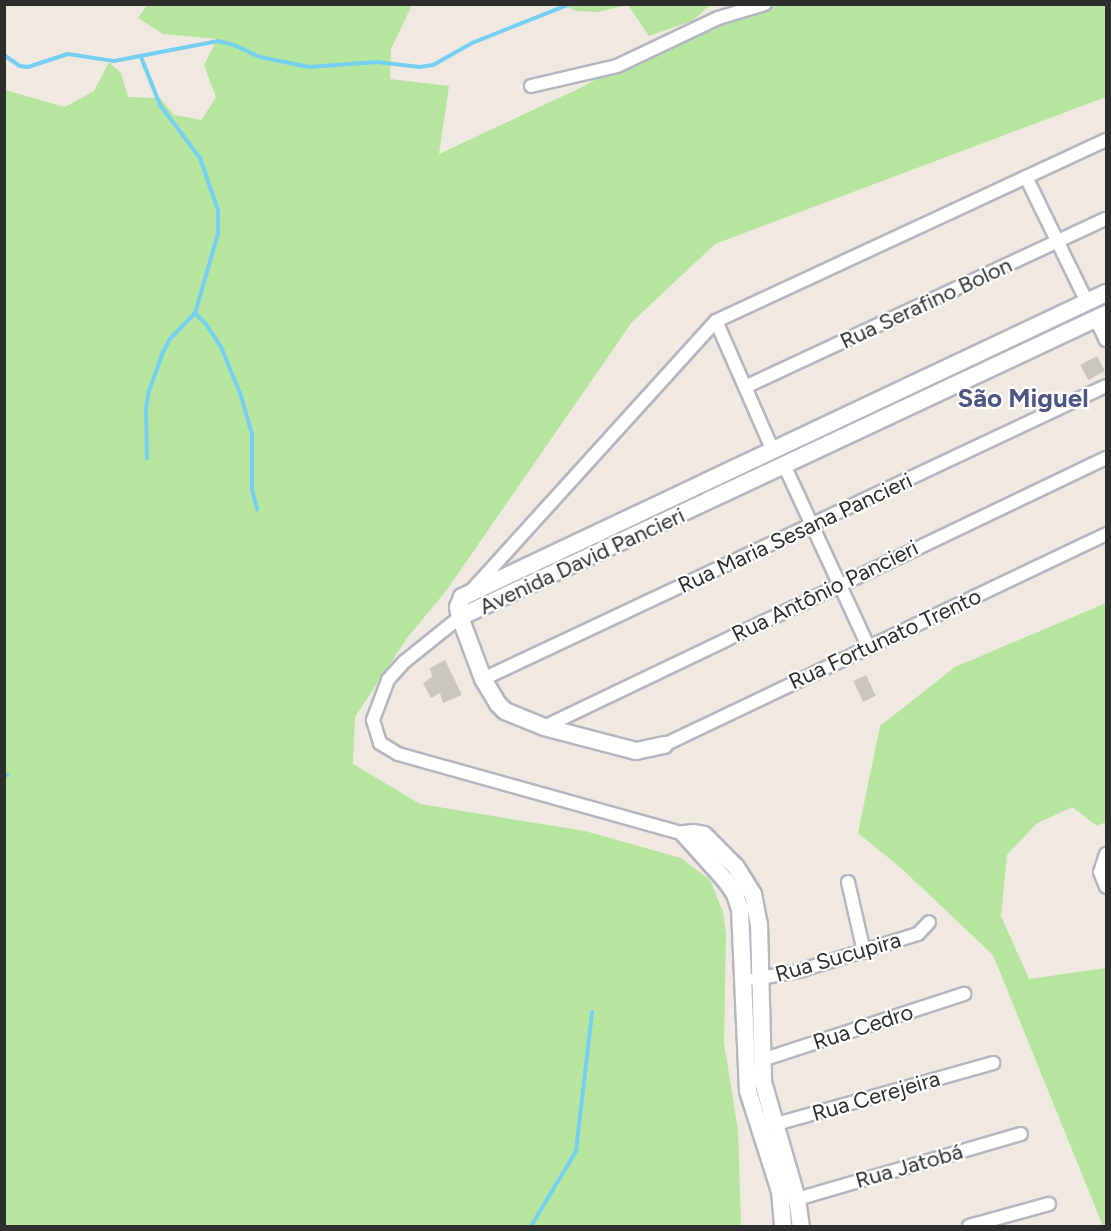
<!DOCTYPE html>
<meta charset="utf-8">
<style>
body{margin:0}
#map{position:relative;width:1111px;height:1231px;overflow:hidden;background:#efe9e1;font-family:Figtree,sans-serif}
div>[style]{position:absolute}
.green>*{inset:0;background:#b6e59e}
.stream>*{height:4px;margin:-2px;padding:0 2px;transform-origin:2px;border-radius:2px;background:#75cff0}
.building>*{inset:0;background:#cbc7bf;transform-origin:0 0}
.roads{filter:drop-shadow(2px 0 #b4b7c1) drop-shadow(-2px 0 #b4b7c1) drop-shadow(0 2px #b4b7c1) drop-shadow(0 -2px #b4b7c1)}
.street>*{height:12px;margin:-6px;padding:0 6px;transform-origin:6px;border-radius:6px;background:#fff}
.secondary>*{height:16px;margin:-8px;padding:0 8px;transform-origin:8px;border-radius:8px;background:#fff}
span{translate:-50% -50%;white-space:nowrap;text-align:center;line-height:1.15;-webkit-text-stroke:4.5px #fff;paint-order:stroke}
.street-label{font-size:22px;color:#2e2e2e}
.quarter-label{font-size:26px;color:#4d5680;font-weight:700}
.frame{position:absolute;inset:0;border:6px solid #2e2e2e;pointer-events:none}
</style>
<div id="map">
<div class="green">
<div style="clip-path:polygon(147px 5px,412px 5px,391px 49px,390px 79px,449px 86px,439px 154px,580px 88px,688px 30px,780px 5px,1106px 5px,1106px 97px,715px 244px,632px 322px,446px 591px,407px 638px,355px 717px,353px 764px,420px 804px,585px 831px,681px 858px,710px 880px,723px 912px,726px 935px,724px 1043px,738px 1130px,741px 1226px,5px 1226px,5px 90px,65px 107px,94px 91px,109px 62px,121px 73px,128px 97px,160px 98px,174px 115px,201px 120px,216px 98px,204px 65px,217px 39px,163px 34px,138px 18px)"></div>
<div style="clip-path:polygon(565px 5px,710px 5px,692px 21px,649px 36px,628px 5px,597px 12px,576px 11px)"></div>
<div style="clip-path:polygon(1106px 603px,1106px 822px,1097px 826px,1072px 807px,1036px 824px,1007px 855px,1001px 916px,1029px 979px,1106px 968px,1106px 1226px,1103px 1226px,993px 955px,901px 868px,858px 833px,880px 726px,955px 667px)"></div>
</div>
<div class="stream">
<div style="left:4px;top:55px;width:19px;rotate:35deg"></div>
<div style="left:20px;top:66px;width:8px;rotate:7deg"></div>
<div style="left:28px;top:67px;width:42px;rotate:-18deg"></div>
<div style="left:68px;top:54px;width:47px;rotate:8.7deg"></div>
<div style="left:114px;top:61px;width:106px;rotate:-10.9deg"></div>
<div style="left:218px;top:41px;width:16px;rotate:14deg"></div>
<div style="left:234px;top:45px;width:29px;rotate:25deg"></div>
<div style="left:260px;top:57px;width:50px;rotate:11.5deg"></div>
<div style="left:309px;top:67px;width:68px;rotate:-4.2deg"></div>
<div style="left:377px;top:62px;width:43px;rotate:6.6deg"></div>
<div style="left:420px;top:67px;width:13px;rotate:-9deg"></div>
<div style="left:433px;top:65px;width:45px;rotate:-29.4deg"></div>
<div style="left:472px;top:43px;width:105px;rotate:-21.7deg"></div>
<div style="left:141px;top:57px;width:52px;rotate:68.4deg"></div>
<div style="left:160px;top:105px;width:66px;rotate:53deg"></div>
<div style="left:200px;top:158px;width:55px;rotate:70.9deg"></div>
<div style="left:218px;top:210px;width:24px;rotate:90deg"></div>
<div style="left:218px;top:234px;width:82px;rotate:106.2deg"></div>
<div style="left:195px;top:313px;width:36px;rotate:134deg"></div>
<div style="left:170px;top:339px;width:15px;rotate:118deg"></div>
<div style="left:163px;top:352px;width:41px;rotate:109.7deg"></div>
<div style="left:149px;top:391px;width:17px;rotate:100deg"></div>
<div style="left:146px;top:408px;width:50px;rotate:88.9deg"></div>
<div style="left:195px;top:313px;width:16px;rotate:45deg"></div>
<div style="left:206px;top:324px;width:27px;rotate:57deg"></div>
<div style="left:221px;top:347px;width:50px;rotate:67.6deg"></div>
<div style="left:240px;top:393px;width:43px;rotate:73.7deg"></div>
<div style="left:252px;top:434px;width:55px;rotate:90deg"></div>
<div style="left:252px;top:489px;width:21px;rotate:76deg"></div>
<div style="left:4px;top:775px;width:3px"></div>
<div style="left:531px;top:1226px;width:87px;rotate:-59deg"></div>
<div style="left:576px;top:1151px;width:140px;rotate:-83.4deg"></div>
</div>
<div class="building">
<div style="left:1097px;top:356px;width:17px;height:19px;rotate:62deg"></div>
<div style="clip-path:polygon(445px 660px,462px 695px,443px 703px,440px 693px,431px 698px,423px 683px,432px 677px,430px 668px)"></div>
<div style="left:866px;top:675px;width:23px;height:14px;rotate:65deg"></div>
</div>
<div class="roads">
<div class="street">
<div style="left:531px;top:86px;width:88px;rotate:-13.1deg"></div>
<div style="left:617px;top:66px;width:112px;rotate:-25.4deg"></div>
<div style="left:718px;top:18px;width:49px;rotate:-16.6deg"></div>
<div style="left:1026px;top:177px;width:139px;rotate:64deg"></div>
<div style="left:1096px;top:319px;width:23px;rotate:65deg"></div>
<div style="left:716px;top:321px;width:142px;rotate:66.3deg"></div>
<div style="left:745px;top:387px;width:398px;rotate:-25deg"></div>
<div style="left:785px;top:467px;width:197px;rotate:65.1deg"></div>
<div style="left:472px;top:590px;width:363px;rotate:-47.8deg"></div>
<div style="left:716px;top:321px;width:430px;rotate:-24.9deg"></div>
<div style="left:460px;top:617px;width:72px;rotate:141.2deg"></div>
<div style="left:404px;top:662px;width:24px;rotate:132deg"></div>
<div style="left:388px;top:680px;width:43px;rotate:110.6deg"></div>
<div style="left:373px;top:720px;width:24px;rotate:73deg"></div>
<div style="left:380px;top:743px;width:21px;rotate:31deg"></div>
<div style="left:398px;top:754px;width:297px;rotate:15.6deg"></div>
<div style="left:483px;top:679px;width:688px;rotate:-25.19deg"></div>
<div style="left:544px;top:727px;width:623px;rotate:-25.58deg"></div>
<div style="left:664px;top:745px;width:490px;rotate:-25.5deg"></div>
<div style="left:1106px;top:854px;width:19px;rotate:108deg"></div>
<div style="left:1100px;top:872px;width:16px;rotate:68deg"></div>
<div style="left:848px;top:882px;width:72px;rotate:77.1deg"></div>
<div style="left:755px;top:979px;width:45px;rotate:-10.3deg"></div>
<div style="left:799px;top:971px;width:125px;rotate:-17.3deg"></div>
<div style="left:918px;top:934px;width:16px;rotate:-47deg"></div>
<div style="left:762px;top:1060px;width:213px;rotate:-18.1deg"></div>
<div style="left:769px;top:1126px;width:233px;rotate:-15.7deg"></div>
<div style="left:797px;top:1199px;width:233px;rotate:-16.2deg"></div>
<div style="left:969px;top:1226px;width:83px;rotate:-15.4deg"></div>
</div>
<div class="secondary">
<div style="left:1106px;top:293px;width:712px;rotate:154.73deg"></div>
<div style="left:462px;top:597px;width:11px;rotate:112deg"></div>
<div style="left:458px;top:607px;width:10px;rotate:79deg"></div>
<div style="left:460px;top:617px;width:714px;rotate:-25.13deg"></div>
<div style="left:460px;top:617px;width:66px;rotate:69.6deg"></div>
<div style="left:483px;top:679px;width:29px;rotate:59deg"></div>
<div style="left:498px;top:704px;width:10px;rotate:45deg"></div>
<div style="left:505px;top:711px;width:42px;rotate:22.3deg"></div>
<div style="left:544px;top:727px;width:95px;rotate:14.6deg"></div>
<div style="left:636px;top:751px;width:29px;rotate:-12deg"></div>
<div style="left:684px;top:834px;width:10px;rotate:-6deg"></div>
<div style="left:694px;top:833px;width:10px;rotate:11deg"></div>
<div style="left:704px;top:835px;width:45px;rotate:45deg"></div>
<div style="left:736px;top:867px;width:32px;rotate:58deg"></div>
<div style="left:753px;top:894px;width:31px;rotate:79deg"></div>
<div style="left:759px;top:924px;width:158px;rotate:88.5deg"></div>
<div style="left:763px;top:1082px;width:122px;rotate:73.8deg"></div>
<div style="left:797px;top:1199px;width:27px;rotate:82deg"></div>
<div style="left:684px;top:834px;width:63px;rotate:48.2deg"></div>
<div style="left:726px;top:881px;width:16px;rotate:55deg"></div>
<div style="left:735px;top:894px;width:16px;rotate:72deg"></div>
<div style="left:740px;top:909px;width:182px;rotate:87.5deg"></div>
<div style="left:748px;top:1091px;width:105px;rotate:72.3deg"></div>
<div style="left:780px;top:1191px;width:35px;rotate:85deg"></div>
</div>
</div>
<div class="street-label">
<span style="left:926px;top:303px;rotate:-25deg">Rua Serafino Bolon</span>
<span style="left:795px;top:533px;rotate:-25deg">Rua Maria Sesana Pancieri</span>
<span style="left:582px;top:561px;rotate:-25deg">Avenida David Pancieri</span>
<span style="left:825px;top:591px;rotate:-26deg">Rua Antônio Pancieri</span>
<span style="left:885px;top:639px;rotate:-25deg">Rua Fortunato Trento</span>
<span style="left:838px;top:957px;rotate:-16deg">Rua Sucupira</span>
<span style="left:863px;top:1027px;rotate:-18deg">Rua Cedro</span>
<span style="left:876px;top:1096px;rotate:-16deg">Rua Cerejeira</span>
<span style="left:909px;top:1166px;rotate:-16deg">Rua Jatobá</span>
</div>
<div class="quarter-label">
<span style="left:1023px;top:399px">São Miguel</span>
</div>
<div class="frame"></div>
</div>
